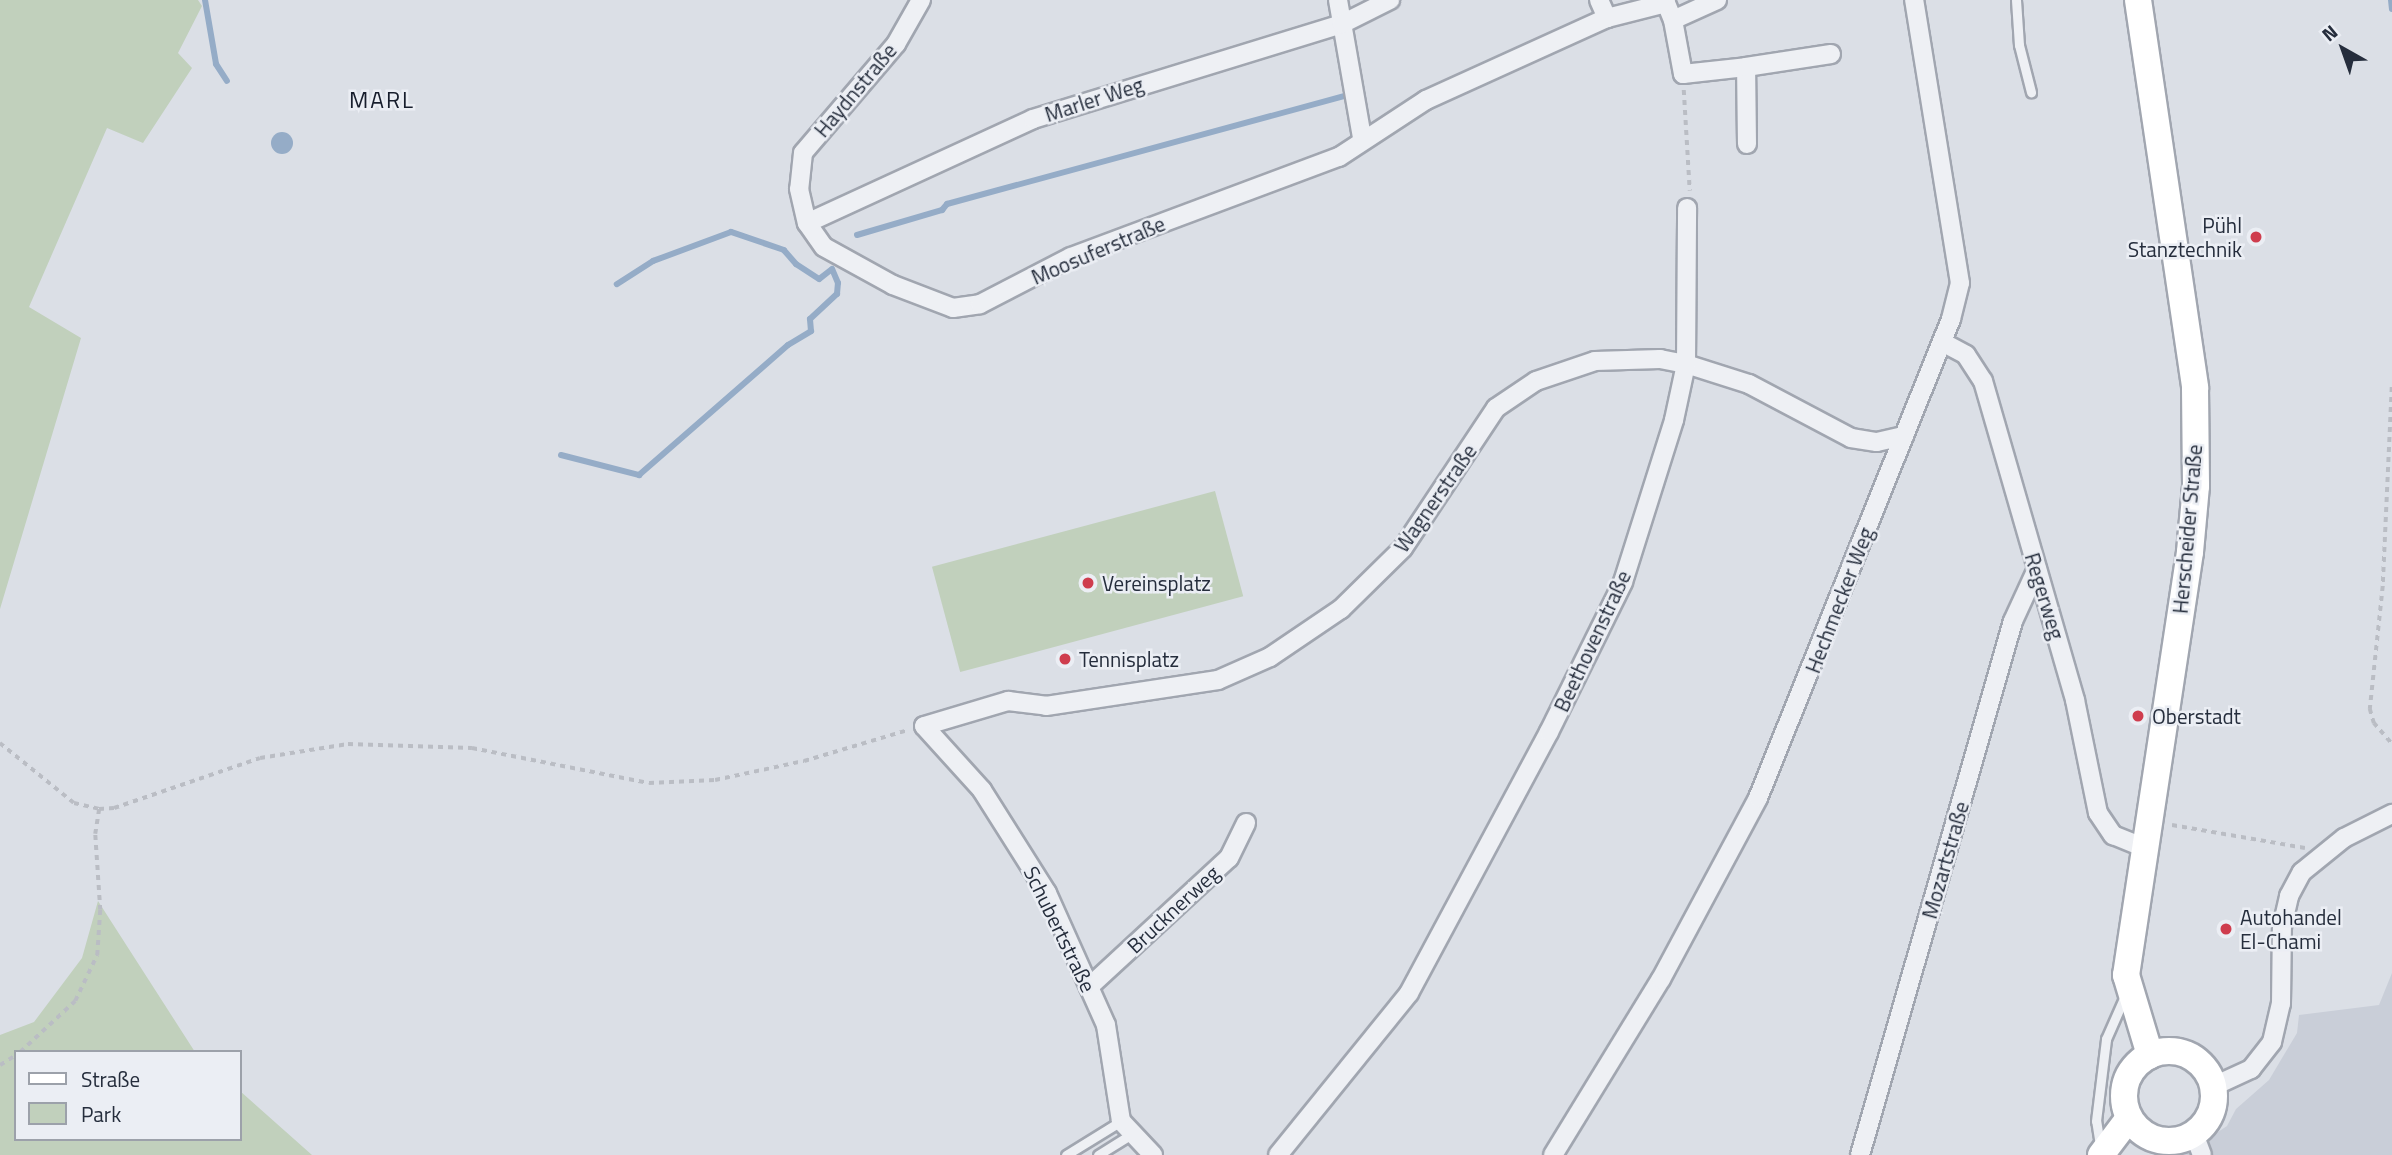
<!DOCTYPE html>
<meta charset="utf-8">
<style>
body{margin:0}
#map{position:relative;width:2392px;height:1155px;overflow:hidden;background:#dbdfe6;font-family:"Titillium Web",sans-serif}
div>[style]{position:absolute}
.built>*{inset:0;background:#c9ced8}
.green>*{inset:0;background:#c1d0bc;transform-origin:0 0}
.water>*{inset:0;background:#95acc7}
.round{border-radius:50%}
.stream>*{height:6px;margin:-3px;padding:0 3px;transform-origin:3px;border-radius:3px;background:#95acc7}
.path>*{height:3.5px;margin-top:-1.75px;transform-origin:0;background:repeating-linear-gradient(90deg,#babdc4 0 5px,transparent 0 10px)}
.roads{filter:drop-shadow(2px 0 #a1a6b0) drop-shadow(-2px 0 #a1a6b0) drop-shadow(0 2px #a1a6b0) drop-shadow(0 -2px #a1a6b0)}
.lane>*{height:9px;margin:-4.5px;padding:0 4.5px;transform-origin:4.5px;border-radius:4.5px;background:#eef0f4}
.street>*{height:18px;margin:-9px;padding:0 9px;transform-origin:9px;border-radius:9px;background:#eef0f4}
.secondary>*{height:26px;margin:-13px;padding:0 13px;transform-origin:13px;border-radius:13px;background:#fff}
.secondary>.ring{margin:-13px;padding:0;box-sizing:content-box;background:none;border:26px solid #fff;border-radius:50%}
.dots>*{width:19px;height:19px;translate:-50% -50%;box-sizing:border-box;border:4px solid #ebeef4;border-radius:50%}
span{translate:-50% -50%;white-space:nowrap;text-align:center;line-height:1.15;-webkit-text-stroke:5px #ebeef4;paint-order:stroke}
.street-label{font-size:21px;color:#252d3c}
.poi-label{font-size:21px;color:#252d3c}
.right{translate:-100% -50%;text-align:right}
.left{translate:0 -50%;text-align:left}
.neighbourhood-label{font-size:23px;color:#181e2d;letter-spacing:2px}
.legend{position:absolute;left:14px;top:1050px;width:228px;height:91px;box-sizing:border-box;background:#ebeef4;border:2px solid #9ca1aa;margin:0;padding:9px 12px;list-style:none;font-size:21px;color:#252d3c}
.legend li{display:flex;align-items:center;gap:14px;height:35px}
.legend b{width:35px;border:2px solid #9ca1aa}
.north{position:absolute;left:2308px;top:14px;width:70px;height:70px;-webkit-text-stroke:5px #ebeef4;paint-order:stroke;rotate:320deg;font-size:19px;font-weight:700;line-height:28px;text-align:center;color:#252d3c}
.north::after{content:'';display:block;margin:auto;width:24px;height:32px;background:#252d3c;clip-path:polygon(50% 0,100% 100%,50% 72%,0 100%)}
</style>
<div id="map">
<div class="built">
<div style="clip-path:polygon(2392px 973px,2392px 1155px,2183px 1155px,2227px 1126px,2236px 1109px,2269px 1080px,2297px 1033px,2299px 1015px,2379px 1005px)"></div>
</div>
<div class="green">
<div style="clip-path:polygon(0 0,198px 0,202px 6px,178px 53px,192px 68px,143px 143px,107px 128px,29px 307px,81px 338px,0 609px)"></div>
<div style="left:1215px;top:491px;width:109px;height:293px;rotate:75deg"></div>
<div style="clip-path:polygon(98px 901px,195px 1052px,16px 1052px,16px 1139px,240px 1139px,240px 1091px,312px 1155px,0 1155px,0 1035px,34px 1022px,82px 958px)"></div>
</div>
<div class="water">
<div class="round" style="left:271px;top:132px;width:22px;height:22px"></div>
</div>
<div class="stream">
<div style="left:205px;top:0;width:65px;rotate:80.2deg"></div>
<div style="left:216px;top:64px;width:20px;rotate:57deg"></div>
<div style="left:2391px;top:0;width:9px;rotate:84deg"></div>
<div style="left:857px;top:235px;width:89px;rotate:-16.4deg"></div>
<div style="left:942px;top:210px;width:8px;rotate:-50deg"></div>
<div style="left:947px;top:204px;width:415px;rotate:-15.2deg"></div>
<div style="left:561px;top:455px;width:81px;rotate:14.4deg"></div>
<div style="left:639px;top:475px;width:198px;rotate:-41.1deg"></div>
<div style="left:788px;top:345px;width:27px;rotate:-31deg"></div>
<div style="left:811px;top:331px;width:12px;rotate:-95deg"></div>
<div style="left:810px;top:319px;width:37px;rotate:-43deg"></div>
<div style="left:837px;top:294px;width:11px;rotate:-85deg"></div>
<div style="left:838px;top:283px;width:15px;rotate:-113deg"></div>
<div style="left:832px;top:269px;width:16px;rotate:142deg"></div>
<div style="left:819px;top:279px;width:27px;rotate:-147deg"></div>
<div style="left:796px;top:264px;width:18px;rotate:-131deg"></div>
<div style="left:784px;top:250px;width:56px;rotate:-161.2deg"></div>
<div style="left:731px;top:232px;width:83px;rotate:159.6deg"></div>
<div style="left:653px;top:261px;width:43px;rotate:147.4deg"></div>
</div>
<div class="path">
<div style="left:1684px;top:90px;width:101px;rotate:86.6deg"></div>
<div style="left:2392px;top:387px;width:199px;rotate:92.6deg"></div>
<div style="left:2383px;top:586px;width:124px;rotate:96deg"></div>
<div style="left:2370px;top:709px;width:15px;rotate:74deg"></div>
<div style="left:2374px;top:723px;width:28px;rotate:49deg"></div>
<div style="left:0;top:743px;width:95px;rotate:39deg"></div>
<div style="left:74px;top:803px;width:26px;rotate:13deg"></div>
<div style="left:99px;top:809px;width:15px;rotate:-4deg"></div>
<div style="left:114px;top:808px;width:154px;rotate:-18.9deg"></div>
<div style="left:260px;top:758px;width:89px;rotate:-9deg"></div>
<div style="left:348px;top:744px;width:124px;rotate:1.8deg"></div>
<div style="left:472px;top:748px;width:180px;rotate:11.2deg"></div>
<div style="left:649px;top:783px;width:66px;rotate:-2.6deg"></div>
<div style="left:715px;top:780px;width:91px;rotate:-12.1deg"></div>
<div style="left:804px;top:761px;width:109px;rotate:-16.6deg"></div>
<div style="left:2172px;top:825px;width:135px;rotate:9.8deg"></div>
<div style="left:20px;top:1052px;width:75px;rotate:-42.8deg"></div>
<div style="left:75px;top:1001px;width:51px;rotate:-64.4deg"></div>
<div style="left:97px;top:955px;width:45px;rotate:-86.2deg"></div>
<div style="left:100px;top:910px;width:76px;rotate:-93.8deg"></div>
<div style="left:95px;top:834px;width:25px;rotate:-81deg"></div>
<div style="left:0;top:1065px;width:19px;rotate:-32deg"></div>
</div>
<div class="roads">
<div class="lane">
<div style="left:2016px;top:0;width:45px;rotate:86.2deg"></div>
<div style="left:2019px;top:45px;width:49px;rotate:75.7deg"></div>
<div style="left:2100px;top:1145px;width:24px;rotate:-99deg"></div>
<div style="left:2096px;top:1121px;width:83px;rotate:-83deg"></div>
<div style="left:2106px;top:1039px;width:47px;rotate:-66.2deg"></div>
<div style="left:1066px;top:1155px;width:65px;rotate:-31.7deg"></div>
<div style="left:1098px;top:1155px;width:39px;rotate:-32deg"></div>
</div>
<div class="street">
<div style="left:921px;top:0;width:51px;rotate:119.6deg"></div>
<div style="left:896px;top:44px;width:143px;rotate:130.5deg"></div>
<div style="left:803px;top:153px;width:36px;rotate:96deg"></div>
<div style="left:799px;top:189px;width:35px;rotate:77deg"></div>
<div style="left:807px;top:223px;width:29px;rotate:55deg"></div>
<div style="left:824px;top:247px;width:79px;rotate:28.8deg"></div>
<div style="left:893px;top:285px;width:64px;rotate:21deg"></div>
<div style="left:953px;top:308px;width:27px;rotate:-8deg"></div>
<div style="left:980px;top:304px;width:102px;rotate:-27.3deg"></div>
<div style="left:1071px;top:257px;width:286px;rotate:-20.5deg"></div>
<div style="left:1339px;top:157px;width:104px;rotate:-33.2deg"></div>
<div style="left:1426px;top:100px;width:199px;rotate:-24.4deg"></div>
<div style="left:1607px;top:18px;width:61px;rotate:-14.3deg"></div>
<div style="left:1666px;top:3px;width:18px;rotate:68deg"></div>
<div style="left:1338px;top:0;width:140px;rotate:80.1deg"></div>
<div style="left:1599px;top:0;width:20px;rotate:66deg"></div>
<div style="left:1717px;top:0;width:48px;rotate:155.6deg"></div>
<div style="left:1673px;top:20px;width:55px;rotate:79.5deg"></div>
<div style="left:1683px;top:74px;width:63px;rotate:-6.3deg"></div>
<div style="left:1747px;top:144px;width:77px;rotate:-90.7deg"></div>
<div style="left:1746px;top:67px;width:86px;rotate:-8.7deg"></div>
<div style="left:807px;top:223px;width:249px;rotate:-24.7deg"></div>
<div style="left:1033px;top:119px;width:323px;rotate:-17.1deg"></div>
<div style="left:1342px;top:24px;width:54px;rotate:-26.6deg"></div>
<div style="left:1942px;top:342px;width:27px;rotate:28deg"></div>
<div style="left:1966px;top:355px;width:31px;rotate:57deg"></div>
<div style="left:1983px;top:381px;width:332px;rotate:73.9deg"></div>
<div style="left:2075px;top:700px;width:115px;rotate:78.5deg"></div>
<div style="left:2098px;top:813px;width:27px;rotate:56deg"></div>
<div style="left:2113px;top:835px;width:31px;rotate:22deg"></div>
<div style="left:1089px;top:987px;width:190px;rotate:-42.7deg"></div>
<div style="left:1229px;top:858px;width:39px;rotate:-64deg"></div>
<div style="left:2214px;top:1086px;width:41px;rotate:-24.7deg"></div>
<div style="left:2251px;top:1069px;width:34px;rotate:-52deg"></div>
<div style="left:2272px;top:1042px;width:39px;rotate:-77deg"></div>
<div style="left:2281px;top:1004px;width:77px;rotate:-89.3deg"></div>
<div style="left:2282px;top:927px;width:32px;rotate:-77deg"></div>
<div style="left:2289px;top:896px;width:27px;rotate:-62deg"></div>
<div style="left:2302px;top:872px;width:54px;rotate:-39deg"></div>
<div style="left:2344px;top:838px;width:54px;rotate:-26.6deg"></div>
<div style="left:2194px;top:1134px;width:22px;rotate:69deg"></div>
<div style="left:1153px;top:1155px;width:47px;rotate:-133.3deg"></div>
<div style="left:1121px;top:1121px;width:97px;rotate:-98.9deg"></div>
<div style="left:1106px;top:1025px;width:145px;rotate:-114.1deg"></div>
<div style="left:1047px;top:893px;width:122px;rotate:-122.3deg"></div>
<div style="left:982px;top:790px;width:86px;rotate:-132.2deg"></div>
<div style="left:924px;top:726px;width:88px;rotate:-16.6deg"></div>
<div style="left:1008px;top:701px;width:38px;rotate:7deg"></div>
<div style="left:1046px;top:706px;width:174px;rotate:-8.6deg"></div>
<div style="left:1218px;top:680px;width:57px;rotate:-23.9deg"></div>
<div style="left:1270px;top:657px;width:86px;rotate:-34.1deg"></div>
<div style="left:1341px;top:609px;width:87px;rotate:-44.5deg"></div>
<div style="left:1403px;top:548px;width:168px;rotate:-56.4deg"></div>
<div style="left:1496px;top:408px;width:48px;rotate:-34deg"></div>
<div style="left:1536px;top:381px;width:62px;rotate:-18.7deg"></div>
<div style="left:1595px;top:361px;width:65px;rotate:-1.8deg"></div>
<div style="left:1660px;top:359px;width:26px;rotate:11deg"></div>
<div style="left:1686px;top:364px;width:66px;rotate:17.6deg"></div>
<div style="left:1749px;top:384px;width:115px;rotate:27.9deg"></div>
<div style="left:1851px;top:438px;width:26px;rotate:9deg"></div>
<div style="left:1877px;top:442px;width:28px;rotate:-13deg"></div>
<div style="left:1278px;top:1155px;width:208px;rotate:-51deg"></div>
<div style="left:1409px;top:993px;width:296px;rotate:-61.8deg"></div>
<div style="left:1549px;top:732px;width:167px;rotate:-63.7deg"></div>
<div style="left:1623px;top:582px;width:170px;rotate:-72.5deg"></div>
<div style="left:1674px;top:420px;width:57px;rotate:-77.9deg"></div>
<div style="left:1686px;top:364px;width:156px;rotate:-89.6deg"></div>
<div style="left:1553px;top:1155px;width:206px;rotate:-58.5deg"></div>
<div style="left:1661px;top:979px;width:205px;rotate:-61.8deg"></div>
<div style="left:1758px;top:798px;width:516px;rotate:-68.05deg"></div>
<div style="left:1951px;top:319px;width:37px;rotate:-76deg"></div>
<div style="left:1960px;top:283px;width:287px;rotate:-99.2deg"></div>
<div style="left:1860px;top:1155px;width:555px;rotate:-74.01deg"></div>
<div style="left:2013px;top:621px;width:57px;rotate:-65.2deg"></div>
</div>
<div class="secondary">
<div style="left:2138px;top:0;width:392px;rotate:81.6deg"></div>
<div style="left:2195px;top:388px;width:98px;rotate:89.4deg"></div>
<div style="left:2196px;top:486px;width:66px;rotate:95.2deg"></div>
<div style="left:2190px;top:552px;width:428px;rotate:98.6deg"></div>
<div style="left:2126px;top:975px;width:84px;rotate:73.3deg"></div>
<div class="ring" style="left:2124px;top:1051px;width:64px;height:64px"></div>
<div style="left:2101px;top:1155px;width:46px;rotate:-52.9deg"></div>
</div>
</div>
<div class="dots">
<div style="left:2256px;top:237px;background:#cf3d4e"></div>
<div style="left:1088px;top:583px;background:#cf3d4e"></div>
<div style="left:1065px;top:659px;background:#cf3d4e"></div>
<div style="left:2138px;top:716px;background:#cf3d4e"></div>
<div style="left:2226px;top:929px;background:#cf3d4e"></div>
</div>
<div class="street-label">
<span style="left:855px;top:90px;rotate:-50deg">Haydnstraße</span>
<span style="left:1094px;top:99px;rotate:-18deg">Marler Weg</span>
<span style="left:1098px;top:250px;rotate:-23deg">Moosuferstraße</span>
<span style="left:1435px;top:498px;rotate:-55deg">Wagnerstraße</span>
<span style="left:2187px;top:529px;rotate:-85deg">Herscheider Straße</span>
<span style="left:2045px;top:596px;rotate:73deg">Regerweg</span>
<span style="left:1839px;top:600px;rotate:-69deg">Hechmecker Weg</span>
<span style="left:1592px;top:641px;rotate:-65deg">Beethovenstraße</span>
<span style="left:1945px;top:860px;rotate:-74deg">Mozartstraße</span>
<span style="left:1173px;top:909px;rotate:-43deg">Brucknerweg</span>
<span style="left:1060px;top:929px;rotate:64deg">Schubertstraße</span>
</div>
<div class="poi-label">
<span class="right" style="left:2242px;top:237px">Pühl<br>Stanztechnik</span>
<span class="left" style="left:1102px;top:583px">Vereinsplatz</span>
<span class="left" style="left:1079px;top:659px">Tennisplatz</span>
<span class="left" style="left:2152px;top:716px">Oberstadt</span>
<span class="left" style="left:2240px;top:929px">Autohandel<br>El-Chami</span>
</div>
<div class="neighbourhood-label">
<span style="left:382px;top:100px">MARL</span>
</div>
<ul class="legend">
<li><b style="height:9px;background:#fff"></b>Straße</li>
<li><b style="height:19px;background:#c1d0bc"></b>Park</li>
</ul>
<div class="north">N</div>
</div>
